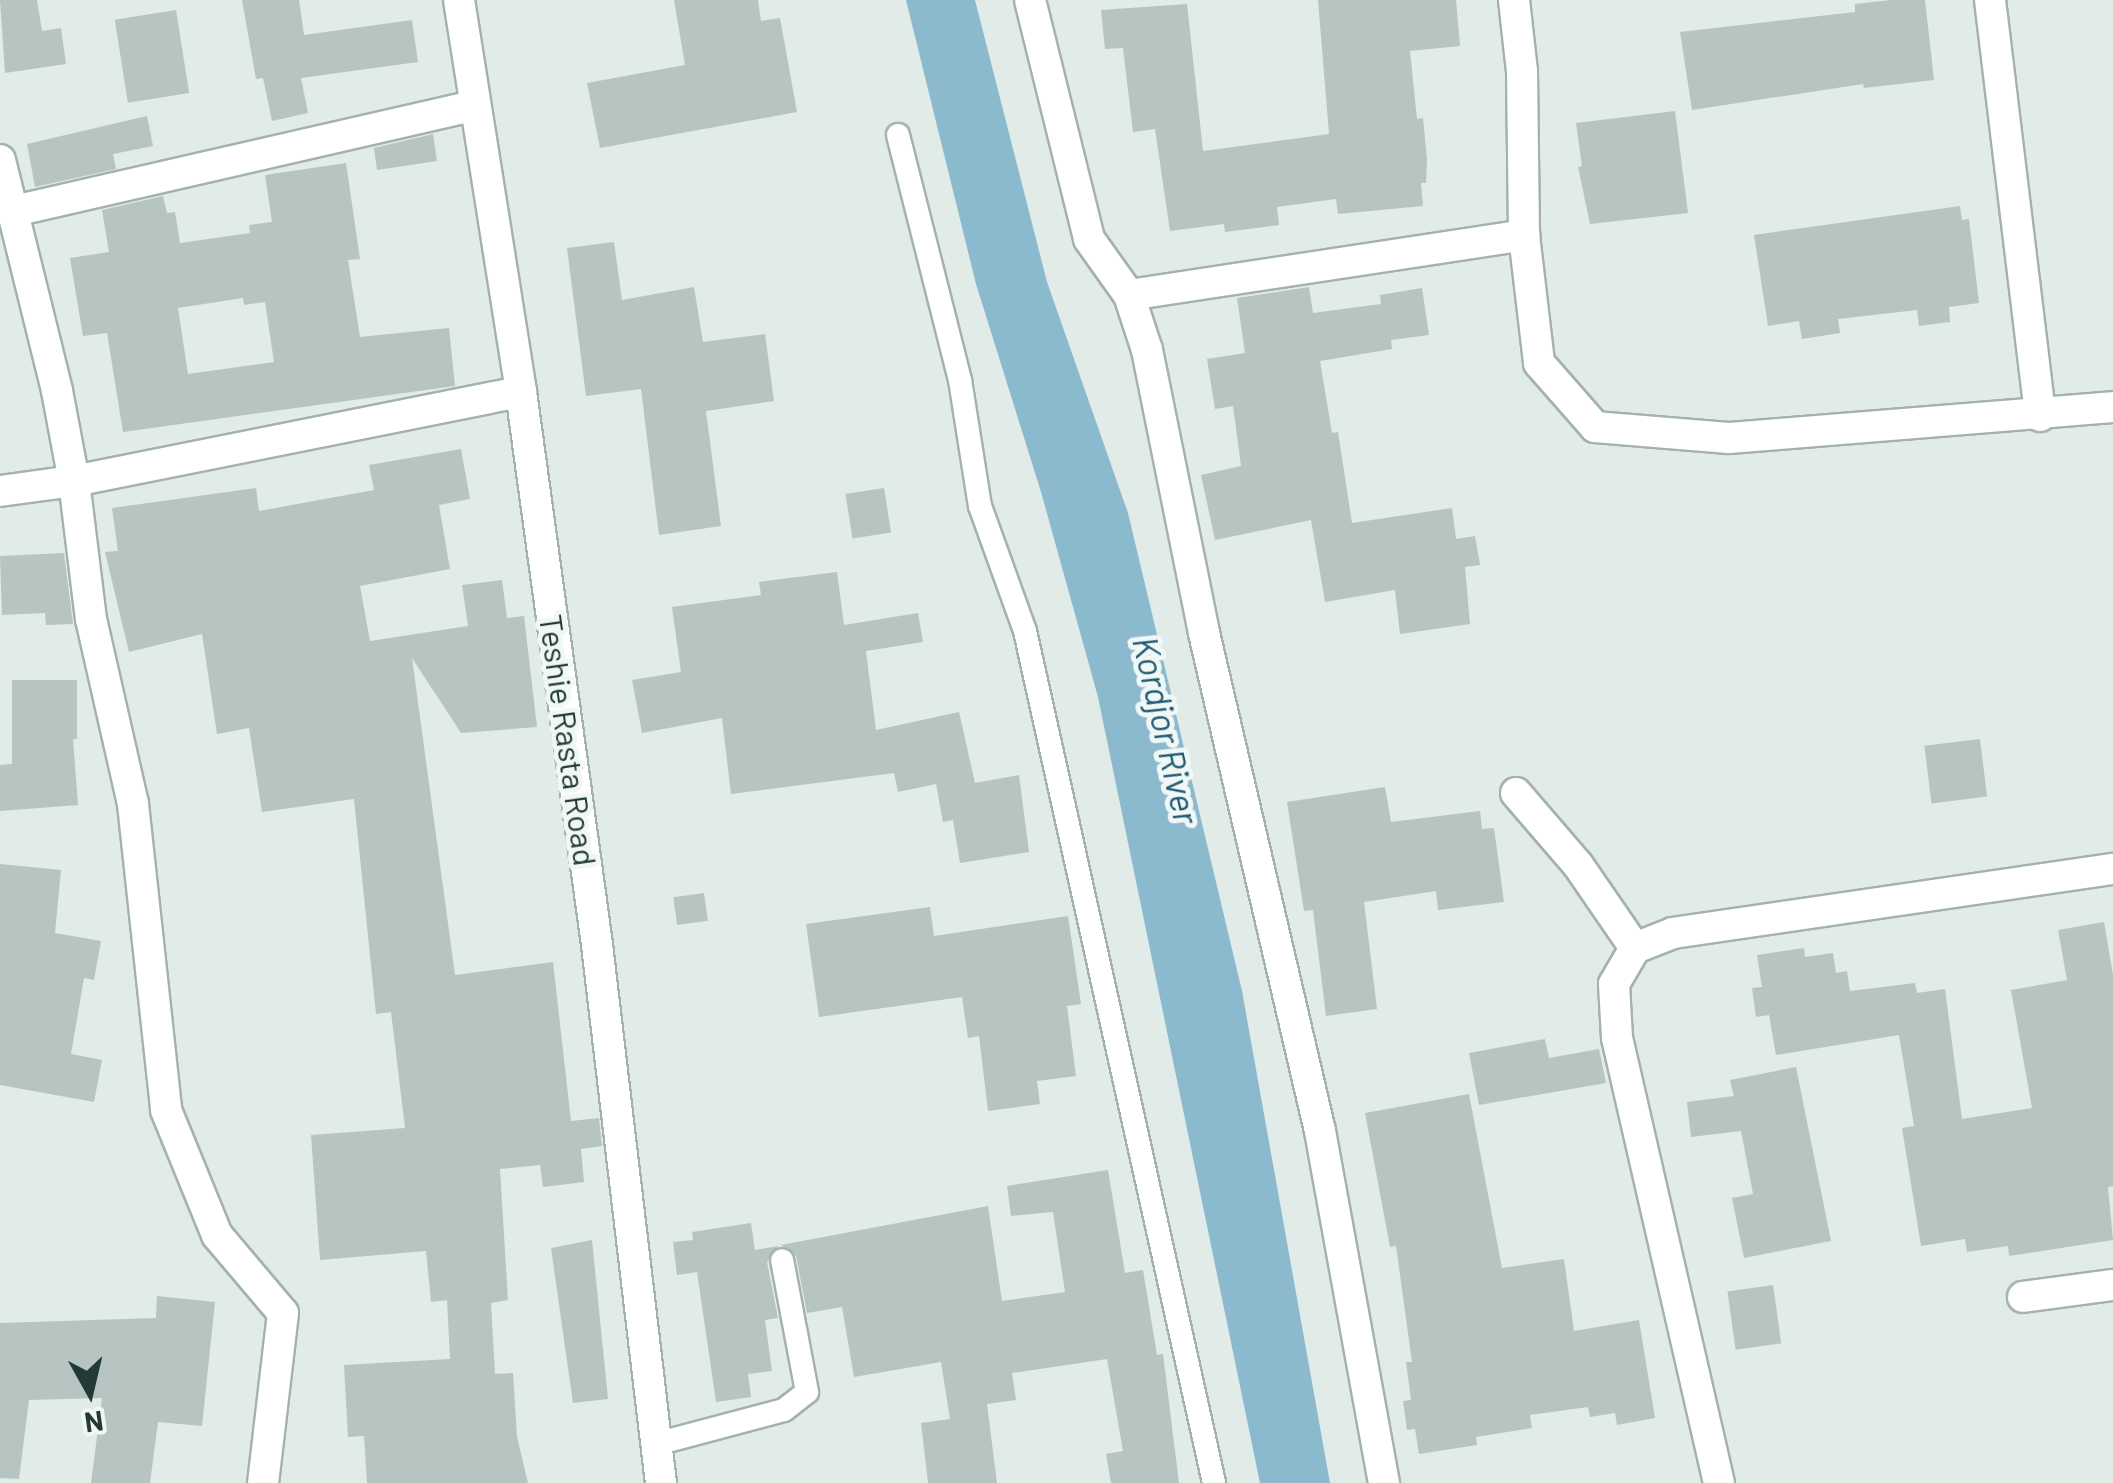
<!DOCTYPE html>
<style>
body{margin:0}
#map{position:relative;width:2113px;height:1483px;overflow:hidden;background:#e1ebe8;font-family:Barlow,sans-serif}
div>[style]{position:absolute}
.water>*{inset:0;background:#8bbace}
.building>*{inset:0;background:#b6c5c1;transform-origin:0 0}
.roads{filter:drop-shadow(2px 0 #a4b2af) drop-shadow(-2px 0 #a4b2af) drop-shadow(0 2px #a4b2af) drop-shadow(0 -2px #a4b2af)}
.lane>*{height:22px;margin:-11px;padding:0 11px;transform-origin:11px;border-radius:11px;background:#fff}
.street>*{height:30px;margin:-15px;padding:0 15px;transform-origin:15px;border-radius:15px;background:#fff}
.secondary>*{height:30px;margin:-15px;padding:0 15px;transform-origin:15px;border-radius:15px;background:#fff}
span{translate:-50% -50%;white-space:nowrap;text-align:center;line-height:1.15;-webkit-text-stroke:10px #f1f7f5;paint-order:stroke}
.street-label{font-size:32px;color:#223a37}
.water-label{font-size:35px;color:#1f5a74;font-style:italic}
.north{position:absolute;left:40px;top:1343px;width:100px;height:100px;-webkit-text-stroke:8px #f1f7f5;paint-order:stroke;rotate:172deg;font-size:28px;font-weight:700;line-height:40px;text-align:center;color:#223a37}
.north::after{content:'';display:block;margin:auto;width:35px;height:45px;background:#223a37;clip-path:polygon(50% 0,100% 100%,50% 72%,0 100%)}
</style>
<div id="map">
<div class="water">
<div style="clip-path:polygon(906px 0,975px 0,1047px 282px,1128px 513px,1242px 991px,1330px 1483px,1260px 1483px,1098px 697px,1041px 492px,976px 284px)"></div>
</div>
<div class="building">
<div style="clip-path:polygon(0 0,37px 0,42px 31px,61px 28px,66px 64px,5px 73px)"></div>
<div style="clip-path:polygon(242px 0,299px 0,304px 35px,412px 20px,418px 62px,301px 78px,308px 113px,272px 121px,263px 78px,256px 79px)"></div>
<div style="clip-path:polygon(674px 0,758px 0,761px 21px,780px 18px,797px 112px,600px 148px,587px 83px,685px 65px)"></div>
<div style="clip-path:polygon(1318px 0,1456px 0,1460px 46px,1410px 51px,1417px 119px,1423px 118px,1427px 160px,1426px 183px,1421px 183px,1423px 206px,1338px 214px,1336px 199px,1277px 207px,1279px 225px,1225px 232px,1224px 224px,1170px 231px,1155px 129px,1133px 132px,1123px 48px,1105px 49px,1101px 10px,1187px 4px,1203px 151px,1329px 134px)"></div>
<div style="clip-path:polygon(1891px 0,1925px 0,1934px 80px,1864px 88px,1863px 84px,1692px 110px,1680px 32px,1855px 12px,1855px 4px)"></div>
<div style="left:176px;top:10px;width:84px;height:62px;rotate:81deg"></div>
<div style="clip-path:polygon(1675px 111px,1688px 213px,1590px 224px,1578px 167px,1582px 166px,1576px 123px)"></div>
<div style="clip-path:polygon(147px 116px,153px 146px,113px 154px,116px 169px,35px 187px,27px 144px)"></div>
<div style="clip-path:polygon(433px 134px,437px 161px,377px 170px,374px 148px)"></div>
<div style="clip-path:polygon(evenodd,346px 163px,360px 259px,348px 260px,360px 337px,449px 328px,455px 386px,123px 432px,107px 333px,83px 336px,70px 258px,109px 252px,102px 210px,163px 196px,167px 213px,175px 212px,180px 243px,250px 233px,249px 225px,272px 222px,265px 175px,346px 163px,243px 298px,244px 305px,265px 302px,274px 362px,188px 374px,178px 308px,243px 298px)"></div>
<div style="clip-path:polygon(1960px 206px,1962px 220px,1969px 219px,1979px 303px,1949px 307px,1950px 322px,1919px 326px,1917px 310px,1838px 319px,1840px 333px,1802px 339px,1799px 321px,1768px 326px,1754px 235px)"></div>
<div style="clip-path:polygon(614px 242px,622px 300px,694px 287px,703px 342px,765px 334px,774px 401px,706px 411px,721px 526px,659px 535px,641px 389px,586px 396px,567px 248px)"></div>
<div style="clip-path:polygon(1309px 287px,1313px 313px,1381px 304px,1380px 295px,1422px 288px,1429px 335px,1391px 340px,1392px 349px,1320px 361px,1332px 433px,1338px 432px,1352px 523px,1452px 508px,1456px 539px,1475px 536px,1480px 565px,1465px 567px,1470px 624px,1400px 634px,1395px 590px,1325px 602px,1311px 520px,1215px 540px,1201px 475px,1241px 466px,1233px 406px,1215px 409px,1207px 359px,1245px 353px,1237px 298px)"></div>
<div style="clip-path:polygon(461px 449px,470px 499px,439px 505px,450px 569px,360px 586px,370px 641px,468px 626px,462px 585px,502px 580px,507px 618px,524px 616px,537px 727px,461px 733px,412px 658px,455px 975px,553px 962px,571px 1121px,599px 1118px,602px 1146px,581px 1149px,584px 1182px,543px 1187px,540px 1165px,500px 1169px,508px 1300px,491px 1303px,495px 1374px,513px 1373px,517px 1437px,528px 1483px,367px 1483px,364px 1436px,348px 1437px,344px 1365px,450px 1359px,447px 1300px,431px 1302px,426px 1251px,320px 1260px,311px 1135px,405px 1128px,391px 1012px,376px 1014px,354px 799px,262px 812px,249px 728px,217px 734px,202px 634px,129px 652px,105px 552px,118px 551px,112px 508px,256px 488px,259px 511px,374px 490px,369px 465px)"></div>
<div style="left:884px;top:488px;width:45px;height:39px;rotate:81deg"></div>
<div style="clip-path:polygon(64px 553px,73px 624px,46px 625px,45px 613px,2px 615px,0 556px)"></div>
<div style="clip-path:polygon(837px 572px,844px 625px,918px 613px,923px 642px,866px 651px,876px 730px,959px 712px,975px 783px,1019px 775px,1029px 852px,960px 863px,953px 820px,943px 822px,936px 784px,898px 792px,894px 773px,731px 794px,722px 718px,642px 733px,632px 680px,681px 672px,672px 607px,761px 595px,759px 582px)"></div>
<div style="clip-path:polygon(12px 680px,77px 680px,77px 739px,73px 739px,78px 805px,0 811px,0 765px,12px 764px)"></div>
<div style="left:1980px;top:739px;width:58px;height:56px;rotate:83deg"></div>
<div style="clip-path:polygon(1385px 787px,1391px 822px,1480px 811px,1482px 829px,1494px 828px,1504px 902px,1438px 910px,1436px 891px,1364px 902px,1377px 1009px,1326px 1016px,1313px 910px,1304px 911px,1287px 802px)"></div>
<div style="clip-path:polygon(0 864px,61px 870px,55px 933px,101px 941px,94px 980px,84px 978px,71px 1054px,102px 1060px,94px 1102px,0 1085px)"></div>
<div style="left:704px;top:893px;width:28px;height:31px;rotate:82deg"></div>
<div style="clip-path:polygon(930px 907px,934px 936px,1068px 916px,1081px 1004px,1067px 1006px,1076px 1076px,1037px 1081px,1040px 1104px,988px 1111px,979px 1036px,968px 1038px,962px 997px,819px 1017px,806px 924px)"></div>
<div style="clip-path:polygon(2104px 922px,2113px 975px,2113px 1186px,2108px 1187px,2113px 1240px,2009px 1256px,2008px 1246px,1967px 1252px,1965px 1239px,1921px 1246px,1902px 1128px,1914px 1126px,1899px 1035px,1776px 1055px,1769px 1015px,1756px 1017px,1752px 988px,1762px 987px,1757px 955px,1804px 948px,1805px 957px,1833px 953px,1836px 973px,1847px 971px,1850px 991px,1915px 983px,1917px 993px,1945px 989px,1962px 1119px,2032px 1108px,2011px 990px,2067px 980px,2058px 930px)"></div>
<div style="clip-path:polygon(1545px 1039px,1549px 1058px,1599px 1049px,1606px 1083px,1479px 1105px,1469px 1053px)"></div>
<div style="clip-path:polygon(1796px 1067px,1831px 1241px,1744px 1258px,1732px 1198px,1753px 1194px,1741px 1131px,1691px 1137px,1687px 1102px,1734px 1096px,1730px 1080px)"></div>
<div style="clip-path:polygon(1469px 1094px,1502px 1268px,1564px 1259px,1574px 1331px,1639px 1320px,1655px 1418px,1617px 1425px,1615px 1413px,1590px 1417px,1588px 1407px,1530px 1415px,1532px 1428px,1476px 1437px,1477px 1445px,1419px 1454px,1415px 1429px,1407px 1430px,1403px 1401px,1411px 1400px,1406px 1362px,1412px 1362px,1396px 1246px,1390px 1247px,1365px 1113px)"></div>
<div style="clip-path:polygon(1108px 1170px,1125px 1273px,1143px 1270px,1157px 1355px,1163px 1354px,1179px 1483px,1111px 1483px,1106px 1454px,1123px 1451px,1107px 1359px,1012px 1373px,1016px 1400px,987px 1404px,997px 1483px,928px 1483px,921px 1423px,950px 1419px,941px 1362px,854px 1377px,842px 1307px,807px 1313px,796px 1256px,781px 1245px,988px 1206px,1002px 1301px,1065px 1292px,1053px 1212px,1011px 1216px,1007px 1186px)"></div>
<div style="clip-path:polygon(751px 1223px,755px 1250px,778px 1246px,767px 1262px,778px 1318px,765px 1320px,772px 1371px,748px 1374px,751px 1397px,716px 1402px,697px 1272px,677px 1275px,673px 1242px,693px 1240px,692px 1232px)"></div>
<div style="clip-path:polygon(592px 1240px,608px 1399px,573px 1403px,551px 1248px)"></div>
<div style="left:1773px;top:1285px;width:59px;height:46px;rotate:82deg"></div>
<div style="clip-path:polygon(157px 1296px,215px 1302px,202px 1426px,158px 1422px,150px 1483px,91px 1483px,102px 1398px,29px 1400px,19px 1479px,0 1478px,0 1323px,156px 1318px)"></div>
</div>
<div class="roads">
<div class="lane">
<div style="left:898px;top:135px;width:253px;rotate:75.8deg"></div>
<div style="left:960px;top:380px;width:128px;rotate:81deg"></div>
<div style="left:980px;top:506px;width:133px;rotate:70.2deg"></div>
<div style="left:1025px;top:631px;width:873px;rotate:77.49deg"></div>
<div style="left:656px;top:1444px;width:132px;rotate:-14.9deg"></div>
<div style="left:784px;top:1410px;width:29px;rotate:-38deg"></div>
<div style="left:807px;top:1392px;width:134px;rotate:-100.7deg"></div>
</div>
<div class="street">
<div style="left:1030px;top:0;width:246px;rotate:76.1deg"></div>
<div style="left:1089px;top:239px;width:69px;rotate:54.5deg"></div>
<div style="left:1129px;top:295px;width:58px;rotate:71.9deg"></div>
<div style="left:1147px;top:350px;width:289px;rotate:78.6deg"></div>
<div style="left:1204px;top:633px;width:511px;rotate:76.89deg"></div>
<div style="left:1320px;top:1131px;width:358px;rotate:79.7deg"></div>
<div style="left:1514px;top:0;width:71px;rotate:83.6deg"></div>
<div style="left:1522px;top:71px;width:164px;rotate:89.3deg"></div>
<div style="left:1524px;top:235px;width:129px;rotate:83.3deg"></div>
<div style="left:1539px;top:363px;width:85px;rotate:48.8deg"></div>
<div style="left:1595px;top:427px;width:134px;rotate:4.7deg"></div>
<div style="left:1729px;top:438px;width:385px;rotate:-4.6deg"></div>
<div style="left:1990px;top:0;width:419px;rotate:83.1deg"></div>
<div style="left:0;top:160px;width:238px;rotate:76.1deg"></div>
<div style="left:57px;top:391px;width:92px;rotate:79.3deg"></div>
<div style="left:74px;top:481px;width:139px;rotate:83deg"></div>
<div style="left:91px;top:619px;width:190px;rotate:77.2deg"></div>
<div style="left:133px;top:804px;width:308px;rotate:83.8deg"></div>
<div style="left:166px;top:1110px;width:135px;rotate:67.8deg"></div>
<div style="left:217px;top:1235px;width:102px;rotate:49.8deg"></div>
<div style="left:283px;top:1313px;width:171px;rotate:96.7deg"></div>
<div style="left:14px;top:211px;width:471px;rotate:-12.9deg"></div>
<div style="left:1129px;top:295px;width:400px;rotate:-8.6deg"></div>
<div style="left:0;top:491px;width:75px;rotate:-7.7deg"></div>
<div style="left:74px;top:481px;width:456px;rotate:-11.3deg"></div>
<div style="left:1516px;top:793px;width:95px;rotate:49.3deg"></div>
<div style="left:1578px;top:865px;width:101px;rotate:55.5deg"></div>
<div style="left:2023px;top:1297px;width:91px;rotate:-7.6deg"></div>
<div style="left:1719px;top:1483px;width:457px;rotate:-102.9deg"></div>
<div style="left:1617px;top:1038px;width:54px;rotate:-93.2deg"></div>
<div style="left:1614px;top:984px;width:42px;rotate:-59.7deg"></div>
<div style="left:1635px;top:948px;width:41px;rotate:-21.5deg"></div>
<div style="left:1673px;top:933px;width:445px;rotate:-8.3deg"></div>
</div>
<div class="secondary">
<div style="left:459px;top:0;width:397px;rotate:81deg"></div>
<div style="left:521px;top:392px;width:558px;rotate:82.17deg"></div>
<div style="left:597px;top:945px;width:542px;rotate:83.22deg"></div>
</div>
</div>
<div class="street-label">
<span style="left:569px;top:740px;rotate:82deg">Teshie Rasta Road</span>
</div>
<div class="water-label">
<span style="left:1167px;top:730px;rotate:77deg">Kordjor River</span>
</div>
<div class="north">N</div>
</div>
